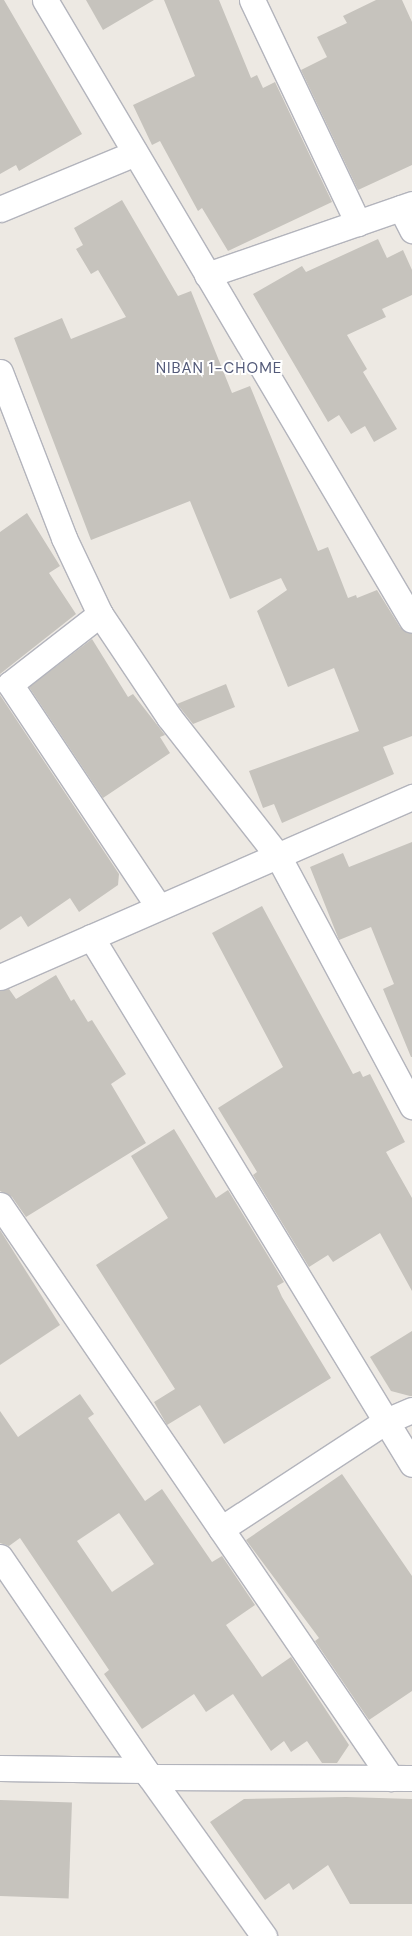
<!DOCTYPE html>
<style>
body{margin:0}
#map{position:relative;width:412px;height:1936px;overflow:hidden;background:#ede9e3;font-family:"DM Sans",sans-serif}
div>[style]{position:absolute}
.building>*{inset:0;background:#c6c3bd;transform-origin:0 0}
.roads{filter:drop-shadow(1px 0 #b3b4bc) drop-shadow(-1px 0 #b3b4bc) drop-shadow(0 1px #b3b4bc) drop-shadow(0 -1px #b3b4bc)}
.minor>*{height:25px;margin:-12.5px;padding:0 12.5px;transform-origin:12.5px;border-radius:12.5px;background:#fff}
span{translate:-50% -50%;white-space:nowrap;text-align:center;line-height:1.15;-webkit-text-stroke:4px #fff;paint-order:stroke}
.neighbourhood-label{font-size:15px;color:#535a79;letter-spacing:1px}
</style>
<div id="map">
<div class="building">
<div style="clip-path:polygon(0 0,4px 0,82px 134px,19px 171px,16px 165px,0 174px)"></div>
<div style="clip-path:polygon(86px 0,154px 0,103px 30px)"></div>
<div style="clip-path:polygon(164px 0,219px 0,251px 78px,257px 75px,263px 88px,275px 82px,332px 202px,228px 251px,202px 208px,198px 211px,160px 141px,152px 145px,133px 105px,195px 76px)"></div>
<div style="clip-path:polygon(376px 0,402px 0,412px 22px,412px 165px,358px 190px,301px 70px,327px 57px,317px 37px,347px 23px,343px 16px)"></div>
<div style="clip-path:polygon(122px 200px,178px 296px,191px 291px,232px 393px,250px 386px,318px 551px,328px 547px,348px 598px,356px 595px,357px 598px,377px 590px,400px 627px,412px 634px,412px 736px,383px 747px,394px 774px,282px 823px,274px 804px,263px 808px,249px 771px,359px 731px,334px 668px,288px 687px,257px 611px,287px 590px,281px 578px,230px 599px,190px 501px,91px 540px,14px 338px,62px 318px,71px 339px,126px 317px,98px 270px,91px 274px,76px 249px,83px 245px,74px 228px)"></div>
<div style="clip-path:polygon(378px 239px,387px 258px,403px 250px,412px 270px,412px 295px,382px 309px,386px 317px,347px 335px,367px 369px,363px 372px,397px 429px,374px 442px,365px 426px,351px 434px,339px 415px,328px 422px,253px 294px,302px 266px,306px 272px)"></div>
<div style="clip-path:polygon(27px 513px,60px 566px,49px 573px,76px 614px,0 674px,0 532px)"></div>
<div style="clip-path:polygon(92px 639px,128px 697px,133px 694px,165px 735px,160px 737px,170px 753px,103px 798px,29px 687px)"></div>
<div style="clip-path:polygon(226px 684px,235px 707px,193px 724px,177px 704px)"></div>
<div style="clip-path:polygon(0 695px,119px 874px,118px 885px,79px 912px,70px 898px,28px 927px,21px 916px,0 930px)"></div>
<div style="clip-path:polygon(412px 842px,412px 1057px,411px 1057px,383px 989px,394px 984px,371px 927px,339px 940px,310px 867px,343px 853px,349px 867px)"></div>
<div style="clip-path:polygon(262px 906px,353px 1074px,360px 1071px,363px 1077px,370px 1074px,405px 1142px,386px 1152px,412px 1198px,412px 1291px,380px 1233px,333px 1262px,328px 1255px,309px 1267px,253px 1175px,257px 1172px,218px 1108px,283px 1067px,212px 933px)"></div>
<div style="clip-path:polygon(56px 975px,71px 1001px,74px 999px,88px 1022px,92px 1020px,126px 1074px,111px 1084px,146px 1143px,26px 1217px,12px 1197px,0 1191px,0 991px,9px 989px,16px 999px)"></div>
<div style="clip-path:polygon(174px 1129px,216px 1198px,228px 1190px,284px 1282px,277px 1286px,282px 1297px,331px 1378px,224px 1444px,200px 1405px,167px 1425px,154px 1402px,175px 1389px,96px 1265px,168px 1218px,131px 1156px)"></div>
<div style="clip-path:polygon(0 1230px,60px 1325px,0 1365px)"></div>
<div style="clip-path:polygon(412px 1331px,412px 1396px,410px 1396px,391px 1391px,370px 1357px)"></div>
<div style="clip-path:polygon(evenodd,80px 1394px,94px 1414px,88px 1418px,145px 1501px,162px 1489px,212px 1562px,222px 1556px,255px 1605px,226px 1625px,262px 1677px,291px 1657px,349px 1745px,337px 1763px,322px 1763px,307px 1741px,291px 1752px,284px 1741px,271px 1751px,233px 1694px,206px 1712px,194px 1694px,142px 1729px,104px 1674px,109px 1670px,20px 1538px,9px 1546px,0 1543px,0 1411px,18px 1437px,80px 1394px,119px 1513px,154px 1564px,112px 1592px,77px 1541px,119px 1513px)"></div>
<div style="clip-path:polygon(342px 1474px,412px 1576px,412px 1691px,369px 1720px,315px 1641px,319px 1638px,246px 1540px)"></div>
<div style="clip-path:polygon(346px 1797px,412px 1799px,412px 1904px,350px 1904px,328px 1865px,293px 1890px,289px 1883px,265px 1900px,210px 1822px,244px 1799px)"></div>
<div style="left:0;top:1800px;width:72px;height:96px;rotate:2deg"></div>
</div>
<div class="roads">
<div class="minor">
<div style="left:45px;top:0;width:720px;rotate:59.38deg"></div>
<div style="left:252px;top:0;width:247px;rotate:64.6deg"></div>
<div style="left:401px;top:208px;width:25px;rotate:63deg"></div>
<div style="left:0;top:209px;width:146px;rotate:-22.5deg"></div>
<div style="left:207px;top:275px;width:217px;rotate:-19.1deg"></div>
<div style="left:0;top:372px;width:178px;rotate:68.9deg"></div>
<div style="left:64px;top:538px;width:84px;rotate:64.7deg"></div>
<div style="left:100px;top:614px;width:124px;rotate:56.2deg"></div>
<div style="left:169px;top:717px;width:177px;rotate:51.9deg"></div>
<div style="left:278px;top:856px;width:284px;rotate:61.8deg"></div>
<div style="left:100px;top:614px;width:114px;rotate:142.1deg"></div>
<div style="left:10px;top:684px;width:268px;rotate:56.3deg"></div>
<div style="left:91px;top:937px;width:617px;rotate:58.65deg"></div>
<div style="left:0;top:977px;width:450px;rotate:-23.6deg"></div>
<div style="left:0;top:1205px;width:694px;rotate:55.69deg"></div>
<div style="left:221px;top:1529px;width:197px;rotate:-33.2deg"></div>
<div style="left:386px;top:1421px;width:28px;rotate:-23deg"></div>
<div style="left:0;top:1557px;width:266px;rotate:55.7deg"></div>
<div style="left:150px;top:1777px;width:196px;rotate:54.4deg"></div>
<div style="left:0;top:1768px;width:145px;rotate:0.8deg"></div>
<div style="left:150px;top:1777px;width:262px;rotate:0.2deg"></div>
</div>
</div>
<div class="neighbourhood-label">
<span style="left:219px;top:369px">NIBAN 1-CHOME</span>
</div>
</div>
